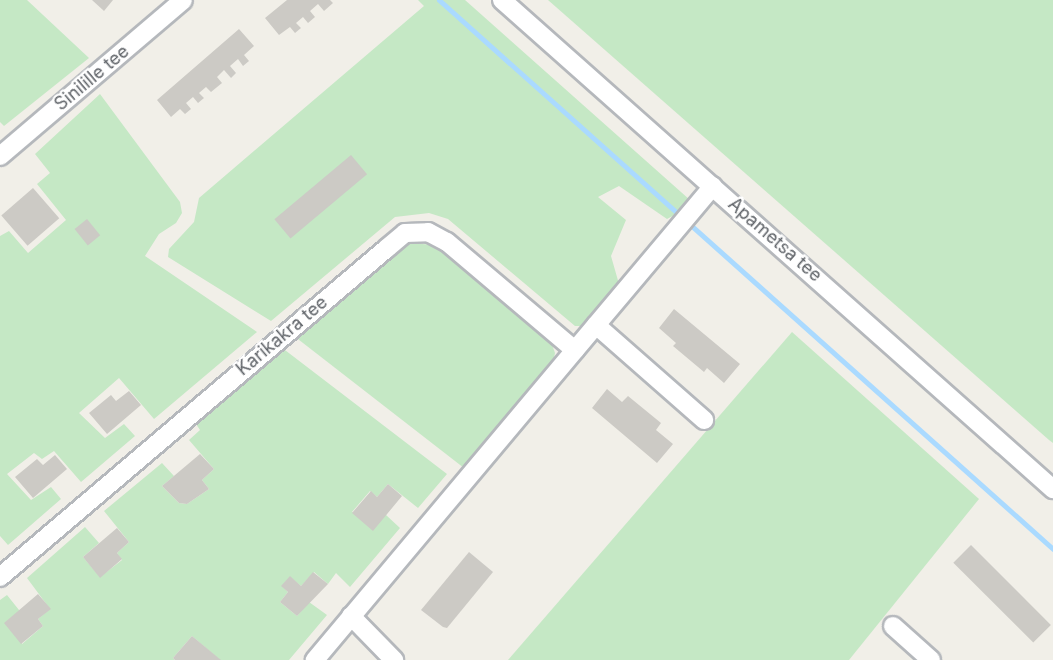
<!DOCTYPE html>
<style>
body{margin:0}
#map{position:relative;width:1053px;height:660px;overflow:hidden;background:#f1efe8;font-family:Inter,sans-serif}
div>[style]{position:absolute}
.green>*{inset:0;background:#c5e8c5}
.stream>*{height:5px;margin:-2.5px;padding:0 2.5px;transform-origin:2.5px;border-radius:2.5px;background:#aadaff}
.building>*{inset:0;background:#cccac5;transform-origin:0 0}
.roads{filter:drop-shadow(2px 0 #b5b8bc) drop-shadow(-2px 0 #b5b8bc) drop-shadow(0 2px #b5b8bc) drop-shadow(0 -2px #b5b8bc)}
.street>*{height:18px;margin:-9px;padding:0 9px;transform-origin:9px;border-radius:9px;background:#fff}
span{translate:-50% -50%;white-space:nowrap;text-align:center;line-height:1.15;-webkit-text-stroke:4.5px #fff;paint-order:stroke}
.street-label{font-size:18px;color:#5f6368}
</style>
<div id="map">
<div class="green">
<div style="clip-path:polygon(0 0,27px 0,89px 58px,4px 126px,0 122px)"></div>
<div style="clip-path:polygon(418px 0,465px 0,690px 200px,682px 211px,667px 219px,619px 186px,598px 197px,626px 220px,611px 256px,619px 284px,583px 326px,575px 326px,448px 219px,429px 213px,395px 217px,271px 321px,168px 257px,169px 249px,194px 222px,199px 198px,424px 6px)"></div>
<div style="clip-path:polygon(548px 0,1053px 0,1053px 443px,1049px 440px)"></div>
<div style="clip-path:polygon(100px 94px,180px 202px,182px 213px,176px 223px,159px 234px,145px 256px,257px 332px,154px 419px,119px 378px,79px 413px,105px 438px,124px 424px,135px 436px,81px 482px,54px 451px,42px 459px,34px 453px,7px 474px,31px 500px,51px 487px,61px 499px,8px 545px,0 536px,0 236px,9px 231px,28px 253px,66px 220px,37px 184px,50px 173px,35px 154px)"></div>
<div style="clip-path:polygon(412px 243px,433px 245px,550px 339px,555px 353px,552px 367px,464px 468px,294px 336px,396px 249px)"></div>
<div style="clip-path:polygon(792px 332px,979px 499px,849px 660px,508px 660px)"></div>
<div style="clip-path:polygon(281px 347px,447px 474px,418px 508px,388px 484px,377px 497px,370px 491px,352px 512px,386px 515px,400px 528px,350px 587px,336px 573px,328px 584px,314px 572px,301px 586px,290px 577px,282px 586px,288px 592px,280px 602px,297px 616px,309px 602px,327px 615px,289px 660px,220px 660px,192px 636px,173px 658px,175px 660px,0 660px,0 600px,7px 595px,19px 610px,22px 644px,43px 626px,38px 619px,50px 609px,27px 578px,85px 527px,99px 543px,83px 557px,100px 577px,122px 560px,117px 553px,129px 542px,104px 511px,162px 463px,174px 476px,162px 486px,179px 503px,187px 504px,209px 489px,202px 480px,214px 469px,189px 440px,200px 430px,194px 421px)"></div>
</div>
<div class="stream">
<div style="left:439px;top:0;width:824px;rotate:41.8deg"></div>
</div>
<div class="building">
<div style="clip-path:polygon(92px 0,113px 0,104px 11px)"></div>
<div style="clip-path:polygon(287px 0,330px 0,333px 3px,324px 11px,318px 4px,310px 11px,315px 17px,308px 23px,303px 17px,296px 23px,301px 28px,295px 33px,290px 27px,279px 35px,265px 18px)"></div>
<div style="clip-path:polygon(239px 29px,254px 46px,244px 55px,249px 61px,243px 66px,238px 59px,230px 66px,236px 73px,231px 78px,224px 70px,217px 77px,222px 83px,211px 92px,206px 87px,199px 93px,204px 98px,198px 103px,193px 97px,186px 103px,191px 109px,185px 114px,180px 109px,171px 117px,157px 100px)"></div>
<div style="left:351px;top:155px;width:25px;height:100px;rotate:50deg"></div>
<div style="left:33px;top:188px;width:40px;height:42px;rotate:49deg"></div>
<div style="left:87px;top:219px;width:21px;height:16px;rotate:51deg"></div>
<div style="clip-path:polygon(674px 309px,740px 364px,724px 383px,707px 368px,704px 372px,673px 346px,676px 343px,659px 328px)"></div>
<div style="clip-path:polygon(607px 389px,622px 402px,628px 396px,661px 423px,656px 430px,673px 444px,657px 463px,592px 408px)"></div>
<div style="clip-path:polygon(129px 391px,141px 405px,107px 434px,89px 413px,111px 395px,116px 401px)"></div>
<div style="clip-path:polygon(200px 454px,214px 469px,202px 480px,209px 489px,187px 504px,179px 503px,162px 486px)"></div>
<div style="clip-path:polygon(55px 455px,67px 469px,33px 498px,15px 477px,37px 459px,43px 465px)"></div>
<div style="clip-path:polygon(388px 484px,402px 496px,373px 531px,352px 513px,371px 491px,377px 497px)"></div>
<div style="clip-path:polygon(117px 528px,129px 542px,117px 553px,122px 559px,100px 578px,83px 557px)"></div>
<div style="left:971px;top:545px;width:113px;height:25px;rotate:45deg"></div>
<div style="clip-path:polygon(469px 552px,493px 572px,447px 628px,443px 627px,421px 610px)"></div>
<div style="clip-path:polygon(313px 572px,328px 584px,297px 616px,280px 602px,288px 592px,281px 586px,290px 576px,301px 586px)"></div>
<div style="clip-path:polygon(38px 594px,51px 609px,38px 619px,43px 626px,21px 644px,4px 623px)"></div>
<div style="clip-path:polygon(192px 636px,221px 660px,175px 660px,173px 658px)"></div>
</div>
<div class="roads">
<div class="street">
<div style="left:502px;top:0;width:737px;rotate:41.59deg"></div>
<div style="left:0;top:156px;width:240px;rotate:-40.4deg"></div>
<div style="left:596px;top:325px;width:144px;rotate:41.3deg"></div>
<div style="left:575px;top:350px;width:214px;rotate:-49.9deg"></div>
<div style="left:0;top:577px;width:507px;rotate:-40.36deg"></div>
<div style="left:386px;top:249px;width:25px;rotate:-40deg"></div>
<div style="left:405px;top:233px;width:23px;rotate:-2deg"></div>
<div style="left:428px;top:232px;width:21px;rotate:28deg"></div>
<div style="left:447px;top:242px;width:167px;rotate:40.2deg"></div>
<div style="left:575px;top:350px;width:405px;rotate:130deg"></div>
<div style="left:351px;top:616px;width:62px;rotate:45.7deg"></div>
<div style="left:893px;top:626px;width:51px;rotate:41.8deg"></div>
</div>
</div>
<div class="street-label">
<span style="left:92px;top:78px;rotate:-40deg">Sinilille tee</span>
<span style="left:775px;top:240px;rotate:41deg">Apametsa tee</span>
<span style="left:282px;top:336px;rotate:-40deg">Karikakra tee</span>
</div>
</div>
